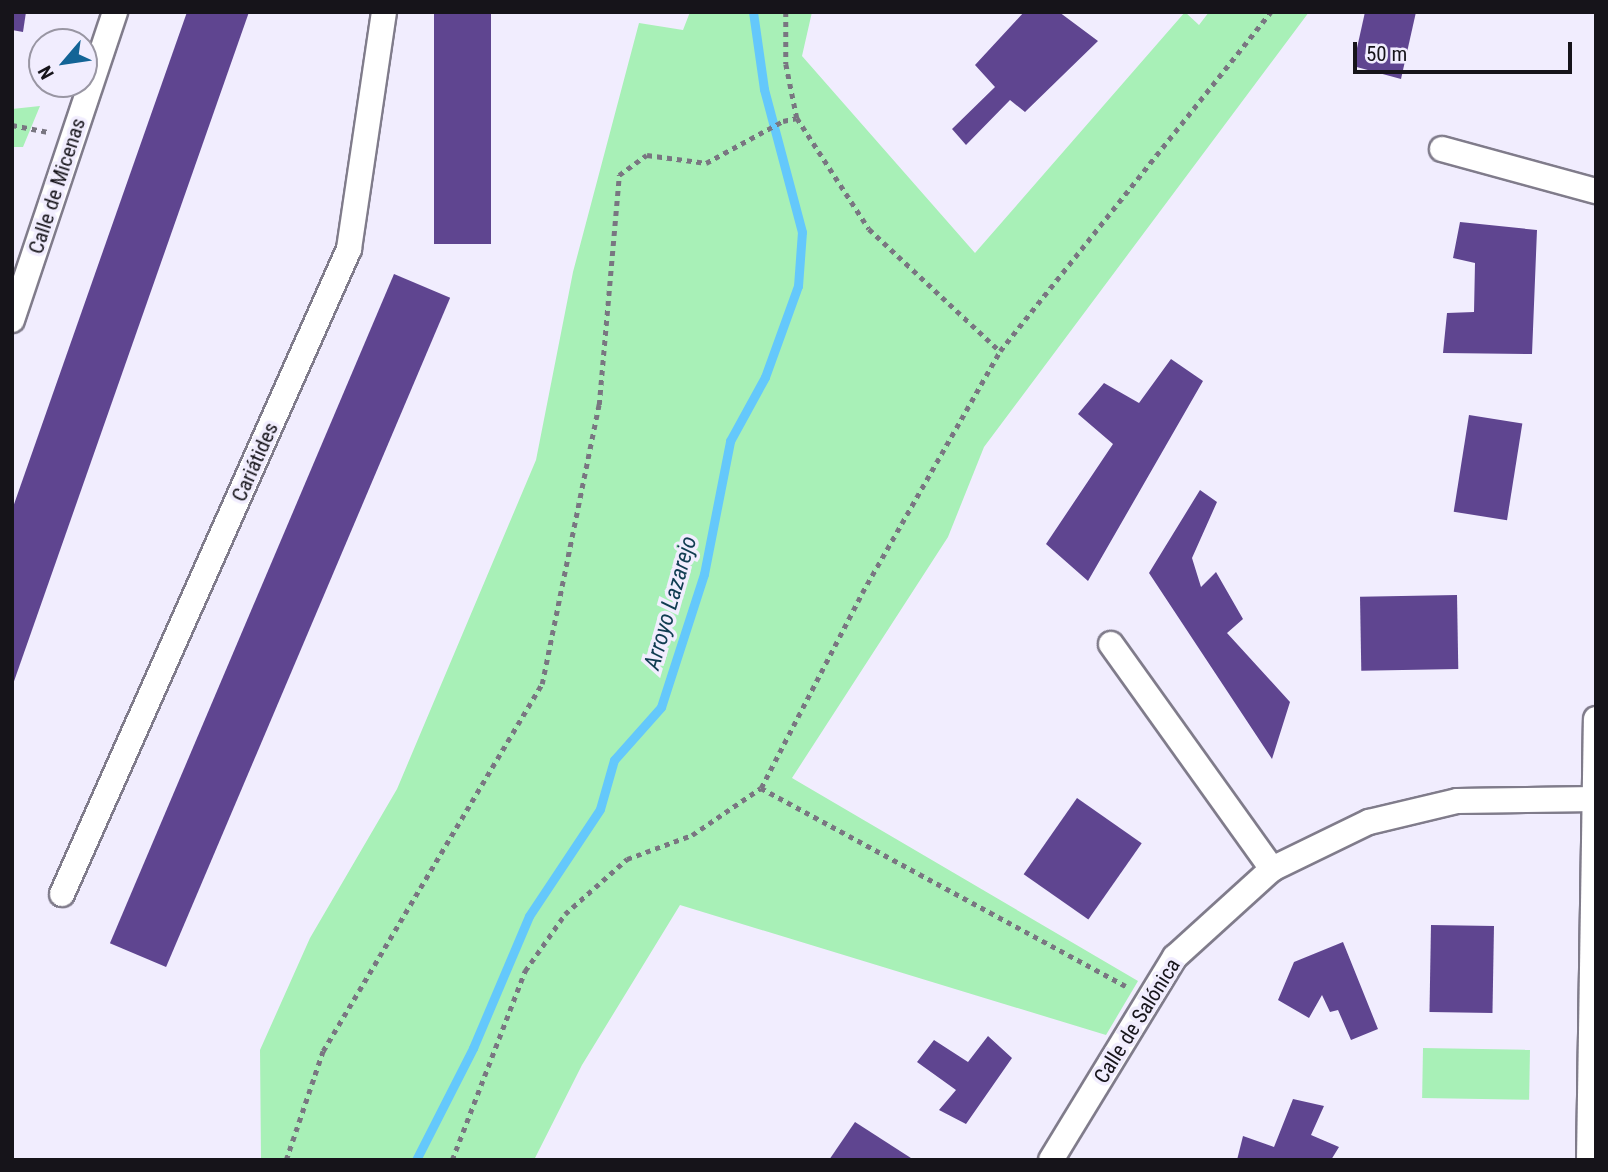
<!DOCTYPE html>
<meta charset="utf-8">
<style>
body{margin:0}
#map{position:relative;width:1608px;height:1172px;overflow:hidden;background:#f1edfe;font-family:"Roboto Condensed",sans-serif}
div>[style]{position:absolute}
.green>*{inset:0;background:#a8f0b7;transform-origin:0 0}
.stream>*{height:9px;margin:-4.5px;padding:0 4.5px;transform-origin:4.5px;border-radius:4.5px;background:#64c8fb}
.building>*{inset:0;background:#5f4590;transform-origin:0 0}
.path>*{height:4.5px;margin-top:-2.25px;transform-origin:0;background:repeating-linear-gradient(90deg,#797681 0 5px,transparent 0 10px)}
.roads{filter:drop-shadow(2px 0 #807c8b) drop-shadow(-2px 0 #807c8b) drop-shadow(0 2px #807c8b) drop-shadow(0 -2px #807c8b)}
.minor>*{height:24px;margin:-12px;padding:0 12px;transform-origin:12px;border-radius:12px;background:#fff}
span{translate:-50% -50%;white-space:nowrap;text-align:center;line-height:1.15;-webkit-text-stroke:7px #f1edfe;paint-order:stroke}
.street-label{font-size:21px;color:#16141a}
.water-label{font-size:23px;color:#103c51;font-style:italic}
.frame{position:absolute;inset:0;border:14px solid #16141a;pointer-events:none}
.north{position:absolute;left:28px;top:28px;width:70px;height:70px;box-sizing:border-box;background:#f1edfe;border:2px solid #9996a3;border-radius:50%;rotate:241deg;font-size:19px;font-weight:700;line-height:28px;text-align:center;color:#16141a}
.north::after{content:'';display:block;margin:auto;width:24px;height:32px;background:#136496;clip-path:polygon(50% 0,100% 100%,50% 72%,0 100%)}
.scale{position:absolute;left:1353px;top:42px;width:219px;height:32px;box-sizing:border-box;border:4px solid #16141a;border-top:0;padding-left:9px;font-size:21px;line-height:24px;white-space:nowrap;color:#16141a;-webkit-text-stroke:5px #f1edfe;paint-order:stroke}
</style>
<div id="map">
<div class="green">
<div style="clip-path:polygon(690px 12px,812px 12px,802px 56px,975px 253px,1185px 12px,1199px 25px,1209px 12px,1309px 12px,984px 447px,948px 537px,792px 778px,1138px 981px,1106px 1035px,680px 905px,582px 1065px,534px 1160px,261px 1160px,260px 1050px,310px 938px,397px 789px,536px 460px,573px 272px,639px 23px,683px 30px)"></div>
<div style="clip-path:polygon(40px 106px,23px 147px,12px 147px,12px 109px)"></div>
<div style="left:1423px;top:1048px;width:107px;height:50px;rotate:1deg"></div>
</div>
<div class="stream">
<div style="left:416px;top:1160px;width:126px;rotate:-63deg"></div>
<div style="left:473px;top:1048px;width:143px;rotate:-67deg"></div>
<div style="left:529px;top:916px;width:128px;rotate:-56.4deg"></div>
<div style="left:600px;top:809px;width:51px;rotate:-74.1deg"></div>
<div style="left:614px;top:760px;width:71px;rotate:-48.4deg"></div>
<div style="left:661px;top:707px;width:140px;rotate:-72.1deg"></div>
<div style="left:704px;top:574px;width:136px;rotate:-78.9deg"></div>
<div style="left:730px;top:441px;width:73px;rotate:-61.3deg"></div>
<div style="left:765px;top:377px;width:97px;rotate:-70.1deg"></div>
<div style="left:798px;top:286px;width:54px;rotate:-85.8deg"></div>
<div style="left:802px;top:232px;width:148px;rotate:-104.9deg"></div>
<div style="left:764px;top:89px;width:78px;rotate:-98.1deg"></div>
</div>
<div class="building">
<div style="clip-path:polygon(12px 12px,26px 12px,23px 32px,12px 30px)"></div>
<div style="clip-path:polygon(187px 12px,249px 12px,12px 687px,12px 510px)"></div>
<div style="left:434px;top:12px;width:57px;height:232px"></div>
<div style="clip-path:polygon(1024px 12px,1059px 12px,1098px 41px,1025px 112px,1010px 100px,966px 145px,952px 129px,995px 87px,975px 65px)"></div>
<div style="clip-path:polygon(1365px 12px,1416px 12px,1401px 79px,1353px 66px)"></div>
<div style="clip-path:polygon(1460px 222px,1537px 230px,1532px 354px,1443px 353px,1447px 313px,1474px 312px,1475px 263px,1453px 258px)"></div>
<div style="left:394px;top:274px;width:61px;height:727px;rotate:23deg"></div>
<div style="clip-path:polygon(1171px 359px,1203px 381px,1088px 581px,1046px 544px,1113px 444px,1078px 414px,1104px 383px,1139px 403px)"></div>
<div style="left:1469px;top:415px;width:54px;height:98px;rotate:9deg"></div>
<div style="clip-path:polygon(1200px 490px,1217px 502px,1192px 558px,1201px 587px,1216px 572px,1243px 619px,1227px 633px,1290px 702px,1272px 759px,1149px 573px)"></div>
<div style="left:1457px;top:595px;width:74px;height:97px;rotate:89deg"></div>
<div style="left:1077px;top:798px;width:79px;height:93px;rotate:35deg"></div>
<div style="left:1431px;top:925px;width:63px;height:87px;rotate:1deg"></div>
<div style="clip-path:polygon(1343px 942px,1378px 1029px,1351px 1040px,1338px 1010px,1330px 1012px,1322px 995px,1309px 1018px,1278px 1000px,1294px 962px)"></div>
<div style="clip-path:polygon(988px 1036px,1012px 1058px,966px 1124px,939px 1110px,956px 1090px,917px 1062px,934px 1040px,968px 1062px)"></div>
<div style="clip-path:polygon(1293px 1099px,1324px 1106px,1311px 1135px,1339px 1147px,1331px 1160px,1237px 1160px,1243px 1136px,1274px 1147px)"></div>
<div style="clip-path:polygon(855px 1122px,914px 1160px,829px 1160px)"></div>
</div>
<div class="path">
<div style="left:786px;top:12px;width:52px;rotate:90deg"></div>
<div style="left:786px;top:64px;width:55px;rotate:78.5deg"></div>
<div style="left:12px;top:125px;width:37px;rotate:11deg"></div>
<div style="left:761px;top:788px;width:415px;rotate:28.5deg"></div>
<div style="left:286px;top:1160px;width:115px;rotate:-71.3deg"></div>
<div style="left:323px;top:1051px;width:427px;rotate:-59.2deg"></div>
<div style="left:542px;top:684px;width:285px;rotate:-78.5deg"></div>
<div style="left:599px;top:405px;width:231px;rotate:-85deg"></div>
<div style="left:619px;top:175px;width:34px;rotate:-36deg"></div>
<div style="left:647px;top:155px;width:60px;rotate:7.7deg"></div>
<div style="left:706px;top:163px;width:88px;rotate:-28.6deg"></div>
<div style="left:783px;top:121px;width:14px;rotate:-12deg"></div>
<div style="left:797px;top:118px;width:132px;rotate:57deg"></div>
<div style="left:869px;top:229px;width:179px;rotate:43deg"></div>
<div style="left:452px;top:1160px;width:203px;rotate:-68.9deg"></div>
<div style="left:525px;top:971px;width:70px;rotate:-54.9deg"></div>
<div style="left:565px;top:914px;width:83px;rotate:-41.6deg"></div>
<div style="left:627px;top:859px;width:69px;rotate:-20.3deg"></div>
<div style="left:692px;top:835px;width:83px;rotate:-34.3deg"></div>
<div style="left:761px;top:788px;width:220px;rotate:-62.6deg"></div>
<div style="left:862px;top:593px;width:279px;rotate:-60.3deg"></div>
<div style="left:1000px;top:351px;width:434px;rotate:-51.4deg"></div>
</div>
<div class="roads">
<div class="minor">
<div style="left:1442px;top:149px;width:160px;rotate:15.3deg"></div>
<div style="left:12px;top:320px;width:325px;rotate:-71.5deg"></div>
<div style="left:1111px;top:644px;width:277px;rotate:54.4deg"></div>
<div style="left:62px;top:894px;width:706px;rotate:-66.01deg"></div>
<div style="left:349px;top:249px;width:240px;rotate:-81.6deg"></div>
<div style="left:1051px;top:1160px;width:238px;rotate:-58.6deg"></div>
<div style="left:1175px;top:957px;width:131px;rotate:-42.2deg"></div>
<div style="left:1272px;top:869px;width:108px;rotate:-25.9deg"></div>
<div style="left:1369px;top:822px;width:90px;rotate:-13.4deg"></div>
<div style="left:1457px;top:801px;width:139px;rotate:-0.8deg"></div>
<div style="left:1589px;top:1160px;width:441px;rotate:-89.1deg"></div>
</div>
</div>
<div class="street-label">
<span style="left:57px;top:186px;rotate:-72deg">Calle de Micenas</span>
<span style="left:255px;top:462px;rotate:-66deg">Cariátides</span>
<span style="left:1137px;top:1021px;rotate:-58deg">Calle de Salónica</span>
</div>
<div class="water-label">
<span style="left:671px;top:603px;rotate:-74deg">Arroyo Lazarejo</span>
</div>
<div class="frame"></div>
<div class="north">N</div>
<div class="scale">50 m</div>
</div>
